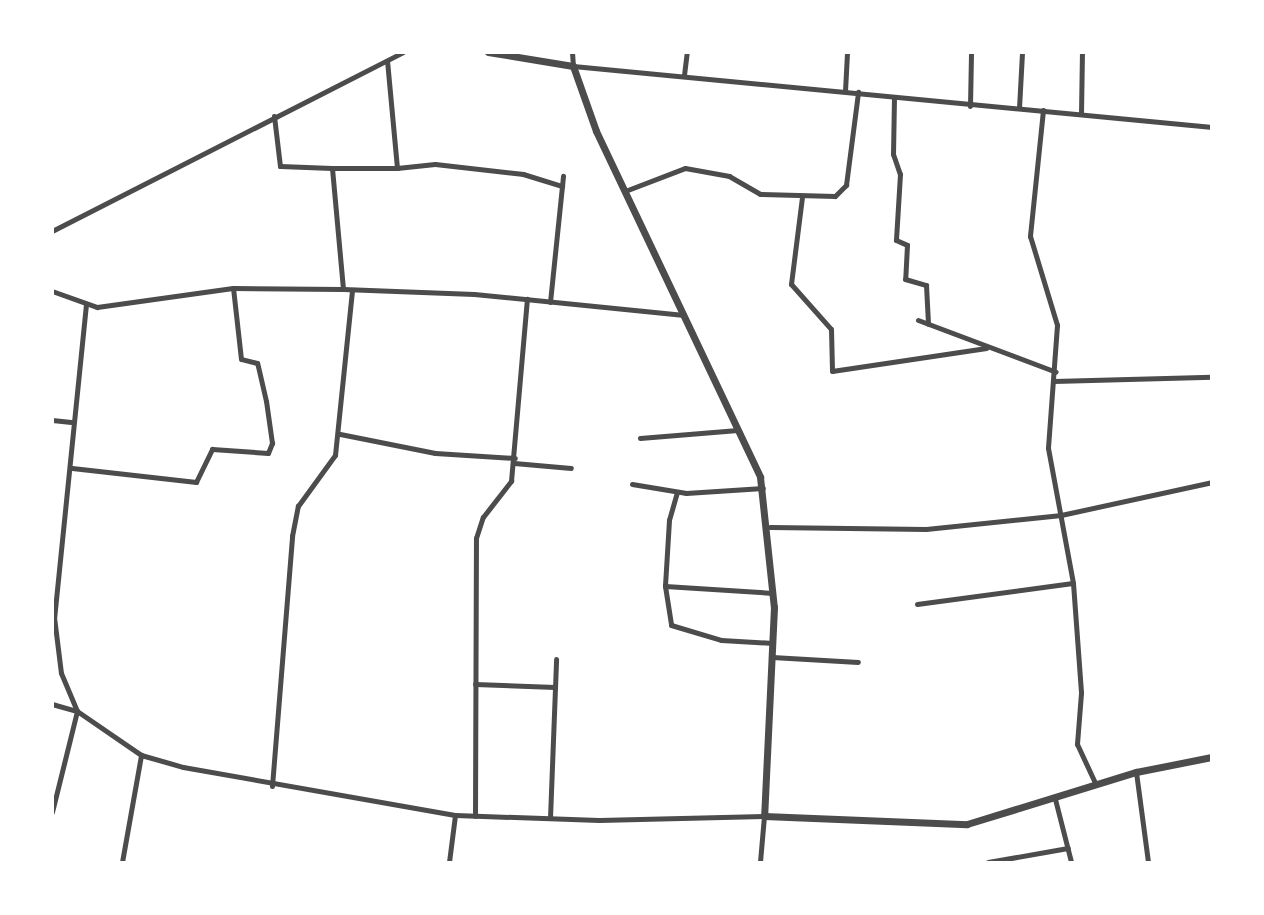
<!DOCTYPE html>
<style>
body{margin:0}
#map{position:relative;width:1264px;height:915px;overflow:hidden;background:#fff;font-family:Bitter,serif}
div>[style]{position:absolute}
.minor>*{height:5px;margin:-2.5px;padding:0 2.5px;transform-origin:2.5px;border-radius:2.5px;background:#4c4c4c}
.tertiary>*{height:7px;margin:-3.5px;padding:0 3.5px;transform-origin:3.5px;border-radius:3.5px;background:#4c4c4c}
span{translate:-50% -50%;white-space:nowrap;text-align:center;line-height:1.15;-webkit-text-stroke:5px #fff;paint-order:stroke}
.frame{position:absolute;inset:0;border:54px solid #fff;pointer-events:none}
</style>
<div id="map">
<div class="minor">
<div style="left:572px;top:52px;width:14px;rotate:86deg"></div>
<div style="left:573px;top:66px;width:642px;rotate:5.45deg"></div>
<div style="left:684px;top:75px;width:23px;rotate:-83deg"></div>
<div style="left:845px;top:91px;width:39px;rotate:-87deg"></div>
<div style="left:894px;top:97px;width:57px;rotate:91deg"></div>
<div style="left:893px;top:154px;width:21px;rotate:71deg"></div>
<div style="left:900px;top:174px;width:66px;rotate:93.5deg"></div>
<div style="left:896px;top:240px;width:12px;rotate:24deg"></div>
<div style="left:907px;top:245px;width:34px;rotate:93deg"></div>
<div style="left:905px;top:279px;width:22px;rotate:16deg"></div>
<div style="left:926px;top:285px;width:39px;rotate:87deg"></div>
<div style="left:970px;top:106px;width:54px;rotate:-88.9deg"></div>
<div style="left:1019px;top:108px;width:56px;rotate:-86.9deg"></div>
<div style="left:1043px;top:110px;width:127px;rotate:95.9deg"></div>
<div style="left:1030px;top:236px;width:93px;rotate:73.1deg"></div>
<div style="left:1057px;top:325px;width:123px;rotate:94.2deg"></div>
<div style="left:1048px;top:448px;width:137px;rotate:79.5deg"></div>
<div style="left:1073px;top:583px;width:110px;rotate:85.8deg"></div>
<div style="left:1081px;top:693px;width:51px;rotate:94.5deg"></div>
<div style="left:1077px;top:744px;width:45px;rotate:65.1deg"></div>
<div style="left:1081px;top:114px;width:62px;rotate:-89.1deg"></div>
<div style="left:274px;top:116px;width:50px;rotate:83.2deg"></div>
<div style="left:280px;top:166px;width:52px;rotate:2.2deg"></div>
<div style="left:397px;top:168px;width:38px;rotate:-6deg"></div>
<div style="left:435px;top:164px;width:89px;rotate:6.5deg"></div>
<div style="left:523px;top:174px;width:41px;rotate:17.1deg"></div>
<div style="left:625px;top:191px;width:64px;rotate:-21deg"></div>
<div style="left:685px;top:168px;width:45px;rotate:10.3deg"></div>
<div style="left:729px;top:176px;width:36px;rotate:30deg"></div>
<div style="left:760px;top:194px;width:75px;rotate:1.5deg"></div>
<div style="left:835px;top:196px;width:16px;rotate:-45deg"></div>
<div style="left:846px;top:185px;width:94px;rotate:-82.6deg"></div>
<div style="left:802px;top:197px;width:88px;rotate:97.2deg"></div>
<div style="left:791px;top:284px;width:60px;rotate:48.4deg"></div>
<div style="left:831px;top:329px;width:42px;rotate:88.6deg"></div>
<div style="left:832px;top:371px;width:156px;rotate:-8.5deg"></div>
<div style="left:52px;top:231px;width:394px;rotate:-27deg"></div>
<div style="left:343px;top:289px;width:121px;rotate:-95.2deg"></div>
<div style="left:332px;top:168px;width:65px"></div>
<div style="left:397px;top:168px;width:107px;rotate:-95.3deg"></div>
<div style="left:52px;top:291px;width:48px;rotate:19.6deg"></div>
<div style="left:97px;top:307px;width:137px;rotate:-8deg"></div>
<div style="left:233px;top:288px;width:110px;rotate:0.5deg"></div>
<div style="left:343px;top:289px;width:131px;rotate:2.2deg"></div>
<div style="left:474px;top:294px;width:211px;rotate:5.7deg"></div>
<div style="left:550px;top:302px;width:127px;rotate:-84.1deg"></div>
<div style="left:86px;top:304px;width:315px;rotate:95.8deg"></div>
<div style="left:54px;top:617px;width:56px;rotate:82.9deg"></div>
<div style="left:61px;top:673px;width:41px;rotate:67.2deg"></div>
<div style="left:77px;top:711px;width:78px;rotate:34.5deg"></div>
<div style="left:141px;top:755px;width:44px;rotate:15.9deg"></div>
<div style="left:183px;top:767px;width:276px;rotate:10deg"></div>
<div style="left:455px;top:815px;width:144px;rotate:2deg"></div>
<div style="left:599px;top:820px;width:165px;rotate:-1.4deg"></div>
<div style="left:764px;top:816px;width:46px;rotate:95deg"></div>
<div style="left:918px;top:320px;width:147px;rotate:20.6deg"></div>
<div style="left:1054px;top:381px;width:158px;rotate:-1.5deg"></div>
<div style="left:52px;top:420px;width:19px;rotate:6deg"></div>
<div style="left:340px;top:434px;width:97px;rotate:11.3deg"></div>
<div style="left:435px;top:453px;width:80px;rotate:3.6deg"></div>
<div style="left:640px;top:438px;width:98px;rotate:-4.7deg"></div>
<div style="left:514px;top:463px;width:57px;rotate:5deg"></div>
<div style="left:72px;top:468px;width:125px;rotate:6.4deg"></div>
<div style="left:196px;top:482px;width:37px;rotate:-64deg"></div>
<div style="left:212px;top:449px;width:56px;rotate:4.1deg"></div>
<div style="left:268px;top:453px;width:11px;rotate:-68deg"></div>
<div style="left:272px;top:443px;width:42px;rotate:-98.1deg"></div>
<div style="left:266px;top:401px;width:39px;rotate:-103deg"></div>
<div style="left:257px;top:363px;width:16px;rotate:-166deg"></div>
<div style="left:241px;top:359px;width:71px;rotate:-96.4deg"></div>
<div style="left:632px;top:484px;width:55px;rotate:9.5deg"></div>
<div style="left:686px;top:493px;width:77px;rotate:-3.7deg"></div>
<div style="left:677px;top:492px;width:29px;rotate:106deg"></div>
<div style="left:669px;top:520px;width:66px;rotate:93.5deg"></div>
<div style="left:665px;top:586px;width:39px;rotate:81deg"></div>
<div style="left:671px;top:625px;width:52px;rotate:16.7deg"></div>
<div style="left:721px;top:640px;width:52px;rotate:3.3deg"></div>
<div style="left:770px;top:527px;width:156px;rotate:0.7deg"></div>
<div style="left:926px;top:529px;width:136px;rotate:-5.9deg"></div>
<div style="left:1061px;top:515px;width:155px;rotate:-12.3deg"></div>
<div style="left:665px;top:586px;width:108px;rotate:3.7deg"></div>
<div style="left:917px;top:604px;width:157px;rotate:-7.7deg"></div>
<div style="left:772px;top:657px;width:86px;rotate:3.3deg"></div>
<div style="left:475px;top:684px;width:80px;rotate:2.1deg"></div>
<div style="left:52px;top:704px;width:26px;rotate:16deg"></div>
<div style="left:77px;top:711px;width:104px;rotate:103.9deg"></div>
<div style="left:1136px;top:772px;width:91px;rotate:82.4deg"></div>
<div style="left:272px;top:786px;width:251px;rotate:-85.4deg"></div>
<div style="left:292px;top:536px;width:31px;rotate:-79deg"></div>
<div style="left:298px;top:506px;width:63px;rotate:-54deg"></div>
<div style="left:335px;top:455px;width:166px;rotate:-84.1deg"></div>
<div style="left:1055px;top:799px;width:65px;rotate:75.7deg"></div>
<div style="left:475px;top:816px;width:278px;rotate:-89.8deg"></div>
<div style="left:476px;top:538px;width:22px;rotate:-72deg"></div>
<div style="left:483px;top:517px;width:46px;rotate:-52.1deg"></div>
<div style="left:511px;top:481px;width:183px;rotate:-85deg"></div>
<div style="left:550px;top:818px;width:159px;rotate:-87.8deg"></div>
<div style="left:122px;top:862px;width:109px;rotate:-79.9deg"></div>
<div style="left:449px;top:862px;width:47px;rotate:-82.7deg"></div>
<div style="left:988px;top:862px;width:81px;rotate:-9.9deg"></div>
</div>
<div class="tertiary">
<div style="left:488px;top:52px;width:86px;rotate:9.4deg"></div>
<div style="left:573px;top:66px;width:69px;rotate:70.5deg"></div>
<div style="left:596px;top:131px;width:383px;rotate:64.6deg"></div>
<div style="left:760px;top:477px;width:131px;rotate:83.9deg"></div>
<div style="left:774px;top:607px;width:209px;rotate:92.7deg"></div>
<div style="left:764px;top:816px;width:203px;rotate:2.3deg"></div>
<div style="left:967px;top:824px;width:177px;rotate:-17.1deg"></div>
<div style="left:1136px;top:772px;width:77px;rotate:-11.2deg"></div>
</div>
<div class="frame"></div>
</div>
